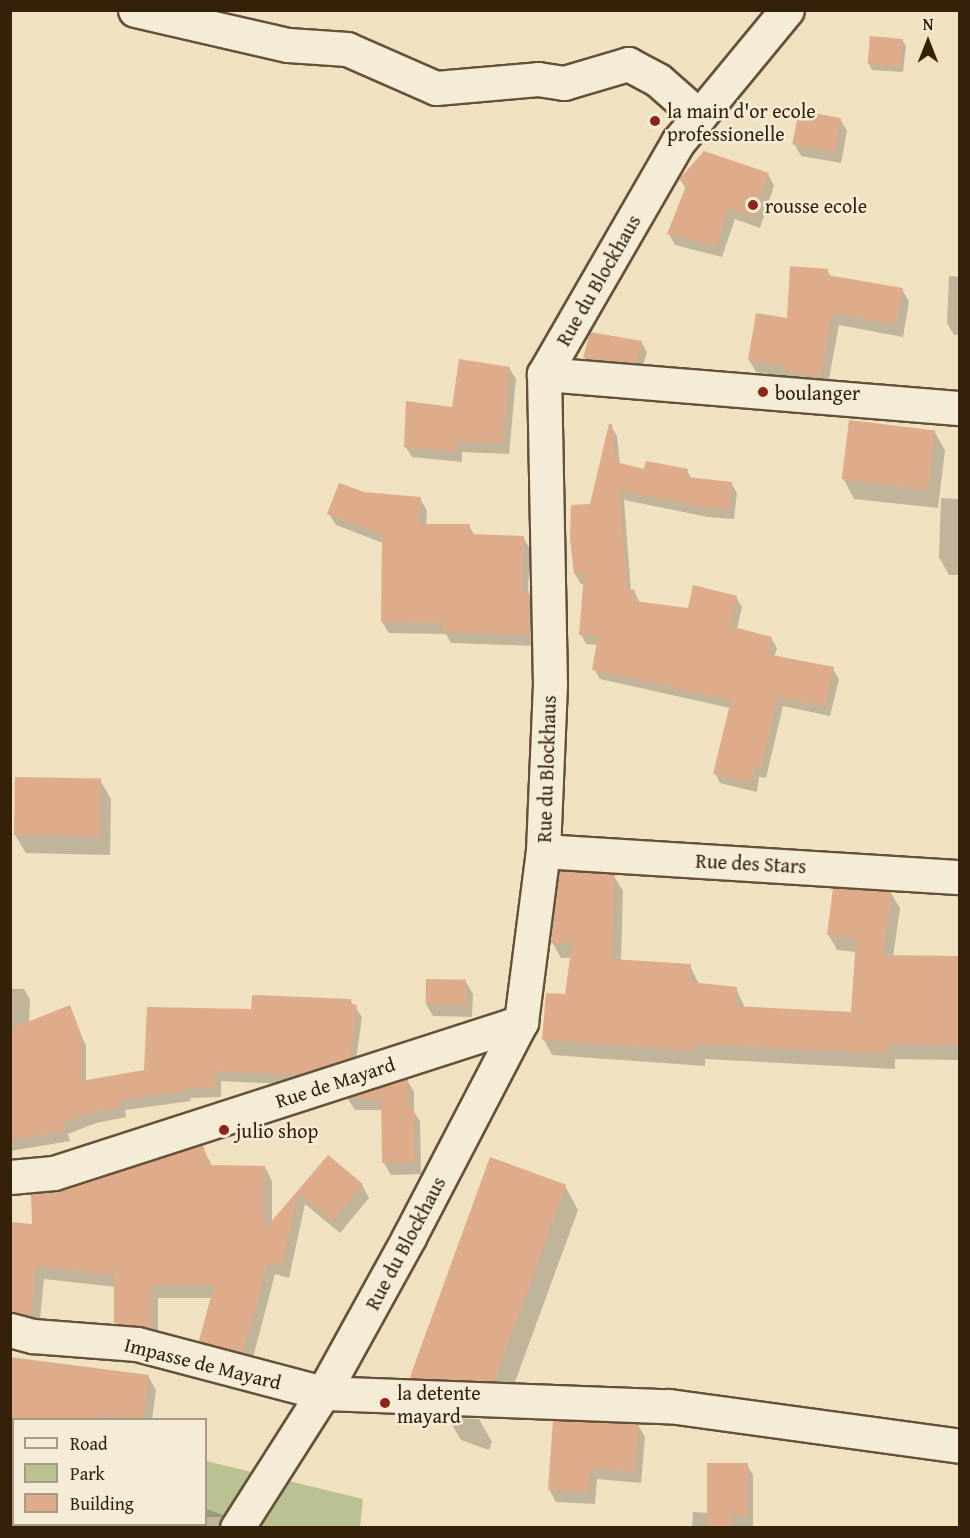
<!DOCTYPE html>
<style>
body{margin:0}
#map{position:relative;width:970px;height:1538px;overflow:hidden;background:#f0e1c1;font-family:"Gentium Book Plus",serif}
div>[style]{position:absolute}
.green>*{inset:0;background:#bbc291}
.shadow>*{inset:0;background:#0003}
.building>*{inset:0;background:#deac8b;transform-origin:0 0}
.roads{filter:drop-shadow(2px 0 #645138) drop-shadow(-2px 0 #645138) drop-shadow(0 2px #645138) drop-shadow(0 -2px #645138)}
.street>*{height:33px;margin:-16.5px;padding:0 16.5px;transform-origin:16.5px;border-radius:16.5px;background:#f5ecd7}
.dots>*{width:16px;height:16px;translate:-50% -50%;box-sizing:border-box;border:3px solid #f5ecd7;border-radius:50%}
span{translate:-50% -50%;white-space:nowrap;text-align:center;line-height:1.15;-webkit-text-stroke:5px #f5ecd7;paint-order:stroke}
.poi-label{font-size:20px;color:#35210a}
.left{translate:0 -50%;text-align:left}
.street-label{font-size:20px;color:#35210a}
.frame{position:absolute;inset:0;border:12px solid #35210a;pointer-events:none}
.legend{position:absolute;left:12px;top:1418px;width:195px;height:108px;box-sizing:border-box;background:#f5ecd7;border:2px solid #a89b85;margin:0;padding:8px 10px;list-style:none;font-size:18px;color:#35210a}
.legend li{display:flex;align-items:center;gap:12px;height:30px}
.legend b{width:30px;border:2px solid #a89b85}
.north{position:absolute;left:898px;top:12px;width:60px;height:60px;-webkit-text-stroke:4px #f5ecd7;paint-order:stroke;rotate:0deg;font-size:16px;font-weight:700;line-height:24px;text-align:center;color:#35210a}
.north::after{content:'';display:block;margin:auto;width:21px;height:27px;background:#35210a;clip-path:polygon(50% 0,100% 100%,50% 72%,0 100%)}
</style>
<div id="map">
<div class="green">
<div style="clip-path:polygon(206px 1461px,363px 1499px,360px 1527px,248px 1527px,241px 1517px,206px 1517px)"></div>
<div style="clip-path:polygon(11px 1500px,13px 1500px,14px 1524px,165px 1525px,162px 1528px,11px 1527px)"></div>
</div>
<div class="shadow">
<div style="clip-path:polygon(903px 41px,906px 46px,903px 72px,872px 70px,869px 64px)"></div>
<div style="clip-path:polygon(840px 119px,847px 131px,841px 163px,801px 156px,794px 143px)"></div>
<div style="clip-path:polygon(768px 174px,774px 186px,760px 228px,735px 219px,722px 257px,675px 245px,669px 234px,686px 189px,680px 179px)"></div>
<div style="clip-path:polygon(827px 270px,831px 277px,902px 289px,909px 302px,903px 337px,839px 325px,827px 389px,791px 378px,756px 372px,749px 360px,789px 320px)"></div>
<div style="clip-path:polygon(949px 276px,960px 277px,960px 335px,954px 335px,947px 323px)"></div>
<div style="clip-path:polygon(641px 342px,647px 352px,641px 372px,590px 367px,585px 358px)"></div>
<div style="clip-path:polygon(509px 368px,516px 379px,509px 454px,462px 452px,462px 462px,412px 457px,405px 446px)"></div>
<div style="clip-path:polygon(611px 426px,617px 436px,620px 465px,646px 471px,687px 471px,692px 479px,731px 483px,737px 493px,734px 519px,708px 517px,624px 500px,631px 591px,634px 591px,640px 603px,689px 610px,736px 597px,742px 607px,737px 629px,771px 638px,777px 648px,774px 657px,833px 669px,839px 679px,830px 716px,783px 706px,766px 778px,759px 777px,757px 792px,720px 783px,715px 773px,730px 708px,600px 679px,594px 669px,598px 645px,586px 644px,581px 634px,584px 584px,581px 584px,575px 574px,572px 538px,591px 506px)"></div>
<div style="clip-path:polygon(934px 431px,945px 450px,938px 508px,854px 499px,844px 480px)"></div>
<div style="clip-path:polygon(364px 493px,420px 499px,427px 510px,426px 526px,469px 526px,475px 536px,523px 537px,530px 549px,528px 592px,535px 604px,536px 646px,451px 643px,446px 634px,389px 633px,382px 622px,383px 543px,336px 525px,329px 514px)"></div>
<div style="clip-path:polygon(941px 498px,960px 499px,960px 575px,949px 575px,939px 557px)"></div>
<div style="clip-path:polygon(100px 780px,111px 799px,110px 855px,26px 853px,15px 835px)"></div>
<div style="clip-path:polygon(614px 876px,623px 891px,621px 961px,690px 966px,699px 984px,736px 988px,745px 1008px,853px 1014px,856px 952px,837px 950px,828px 934px,891px 893px,900px 908px,893px 957px,960px 957px,960px 1060px,895px 1059px,895px 1069px,705px 1059px,705px 1066px,552px 1055px,544px 1040px,566px 996px,571px 958px,561px 958px,552px 942px)"></div>
<div style="clip-path:polygon(466px 982px,473px 994px,472px 1017px,433px 1016px,426px 1004px)"></div>
<div style="clip-path:polygon(10px 989px,24px 989px,30px 1000px,29px 1023px,69px 1007px,86px 1046px,86px 1082px,146px 1072px,253px 1010px,350px 1000px,362px 1017px,355px 1068px,303px 1085px,221px 1081px,221px 1097px,190px 1098px,191px 1101px,125px 1110px,126px 1117px,96px 1123px,68px 1134px,70px 1141px,10px 1151px)"></div>
<div style="clip-path:polygon(407px 1080px,414px 1092px,414px 1112px,420px 1121px,421px 1174px,391px 1175px,384px 1163px,383px 1110px,355px 1110px,348px 1099px)"></div>
<div style="clip-path:polygon(202px 1146px,212px 1166px,265px 1167px,272px 1181px,272px 1223px,329px 1157px,362px 1185px,369px 1198px,340px 1233px,305px 1204px,289px 1278px,275px 1274px,251px 1365px,209px 1354px,201px 1341px,212px 1298px,158px 1298px,158px 1341px,123px 1337px,116px 1323px,116px 1287px,44px 1279px,39px 1329px,10px 1326px,10px 1223px,33px 1226px,66px 1192px)"></div>
<div style="clip-path:polygon(491px 1159px,565px 1186px,578px 1210px,507px 1404px,424px 1401px,411px 1377px)"></div>
<div style="clip-path:polygon(10px 1359px,148px 1376px,156px 1390px,152px 1420px,14px 1420px,14px 1487px,10px 1487px)"></div>
<div style="clip-path:polygon(448px 1418px,479px 1419px,492px 1442px,489px 1450px,461px 1440px)"></div>
<div style="clip-path:polygon(638px 1425px,645px 1437px,641px 1483px,597px 1479px,595px 1504px,556px 1502px,549px 1489px)"></div>
<div style="clip-path:polygon(747px 1465px,753px 1475px,753px 1526px,692px 1528px,693px 1512px,708px 1513px)"></div>
<div style="clip-path:polygon(206px 1509px,223px 1515px,228px 1528px,196px 1528px,197px 1524px,206px 1524px)"></div>
</div>
<div class="building">
<div style="left:870px;top:36px;width:33px;height:28px;rotate:5deg"></div>
<div style="left:799px;top:110px;width:43px;height:35px;rotate:11deg"></div>
<div style="clip-path:polygon(704px 151px,769px 173px,754px 217px,729px 208px,716px 246px,667px 234px,686px 186px,679px 179px)"></div>
<div style="clip-path:polygon(790px 266px,828px 269px,827px 275px,903px 288px,896px 325px,832px 313px,821px 377px,785px 371px,786px 366px,748px 360px,756px 313px,787px 318px)"></div>
<div style="clip-path:polygon(590px 332px,642px 341px,636px 363px,583px 358px)"></div>
<div style="clip-path:polygon(459px 359px,510px 367px,503px 444px,457px 442px,457px 452px,404px 447px,406px 401px,452px 407px)"></div>
<div style="left:849px;top:420px;width:87px;height:60px;rotate:7deg"></div>
<div style="clip-path:polygon(609px 424px,612px 424px,616px 462px,644px 469px,646px 461px,688px 469px,687px 477px,732px 482px,729px 510px,702px 507px,620px 491px,627px 589px,635px 590px,634px 601px,688px 608px,693px 585px,737px 596px,730px 626px,772px 637px,767px 654px,834px 667px,825px 707px,778px 697px,761px 769px,754px 767px,752px 783px,713px 774px,731px 700px,592px 670px,598px 636px,579px 635px,584px 574px,574px 574px,570px 538px,571px 505px,590px 504px)"></div>
<div style="clip-path:polygon(339px 483px,364px 492px,421px 497px,419px 524px,470px 524px,470px 534px,524px 536px,522px 591px,529px 591px,530px 635px,443px 632px,443px 623px,381px 622px,382px 534px,327px 514px)"></div>
<div style="left:15px;top:777px;width:86px;height:58px;rotate:1deg"></div>
<div style="clip-path:polygon(559px 871px,615px 874px,612px 959px,691px 964px,690px 982px,737px 987px,735px 1006px,851px 1012px,856px 939px,827px 935px,833px 888px,892px 892px,883px 955px,960px 956px,960px 1045px,887px 1044px,887px 1054px,697px 1044px,697px 1051px,542px 1040px,546px 993px,565px 994px,572px 943px,551px 943px)"></div>
<div style="left:426px;top:979px;width:40px;height:25px;rotate:1deg"></div>
<div style="clip-path:polygon(252px 995px,351px 999px,350px 1004px,357px 1005px,350px 1058px,296px 1075px,216px 1071px,216px 1087px,185px 1088px,186px 1091px,120px 1100px,121px 1107px,90px 1113px,63px 1123px,65px 1131px,10px 1140px,10px 1029px,70px 1005px,81px 1034px,81px 1081px,144px 1070px,147px 1007px,251px 1009px)"></div>
<div style="clip-path:polygon(408px 1078px,408px 1107px,414px 1107px,415px 1162px,382px 1163px,381px 1099px,346px 1098px)"></div>
<div style="clip-path:polygon(203px 1145px,209px 1165px,265px 1166px,265px 1229px,328px 1155px,363px 1184px,332px 1221px,298px 1193px,282px 1266px,268px 1262px,243px 1353px,199px 1341px,214px 1285px,151px 1285px,151px 1328px,114px 1323px,114px 1275px,36px 1266px,31px 1316px,10px 1312px,10px 1222px,32px 1224px,31px 1194px,66px 1190px)"></div>
<div style="left:490px;top:1157px;width:81px;height:234px;rotate:20deg"></div>
<div style="clip-path:polygon(10px 1357px,149px 1375px,143px 1419px,103px 1416px,103px 1419px,10px 1419px)"></div>
<div style="clip-path:polygon(553px 1420px,639px 1424px,635px 1472px,590px 1468px,589px 1492px,548px 1490px)"></div>
<div style="clip-path:polygon(707px 1463px,748px 1463px,748px 1516px,731px 1515px,731px 1527px,707px 1527px)"></div>
</div>
<div class="roads">
<div class="street">
<div style="left:135px;top:10px;width:157px;rotate:12.9deg"></div>
<div style="left:288px;top:45px;width:59px;rotate:3.9deg"></div>
<div style="left:347px;top:49px;width:97px;rotate:23.7deg"></div>
<div style="left:436px;top:88px;width:102px;rotate:-5deg"></div>
<div style="left:538px;top:79px;width:26px;rotate:9deg"></div>
<div style="left:564px;top:83px;width:67px;rotate:-16.5deg"></div>
<div style="left:628px;top:64px;width:34px;rotate:28deg"></div>
<div style="left:658px;top:80px;width:55px;rotate:41.3deg"></div>
<div style="left:544px;top:374px;width:417px;rotate:4.7deg"></div>
<div style="left:543px;top:851px;width:418px;rotate:3.6deg"></div>
<div style="left:10px;top:1177px;width:44px;rotate:-5.2deg"></div>
<div style="left:54px;top:1173px;width:491px;rotate:-17.9deg"></div>
<div style="left:10px;top:1330px;width:24px;rotate:15deg"></div>
<div style="left:33px;top:1336px;width:104px;rotate:4.4deg"></div>
<div style="left:137px;top:1344px;width:192px;rotate:14.8deg"></div>
<div style="left:323px;top:1393px;width:346px;rotate:2.2deg"></div>
<div style="left:669px;top:1406px;width:294px;rotate:7.8deg"></div>
<div style="left:237px;top:1528px;width:160px;rotate:-57.5deg"></div>
<div style="left:323px;top:1393px;width:178px;rotate:-61.1deg"></div>
<div style="left:409px;top:1237px;width:242px;rotate:-62.5deg"></div>
<div style="left:521px;top:1022px;width:172px;rotate:-82.7deg"></div>
<div style="left:543px;top:851px;width:166px;rotate:-87.6deg"></div>
<div style="left:550px;top:685px;width:311px;rotate:-91.1deg"></div>
<div style="left:544px;top:374px;width:268px;rotate:-60deg"></div>
<div style="left:678px;top:142px;width:171px;rotate:-50.5deg"></div>
</div>
</div>
<div class="dots">
<div style="left:655px;top:121px;background:#8f2418"></div>
<div style="left:753px;top:205px;background:#8f2418"></div>
<div style="left:763px;top:392px;background:#8f2418"></div>
<div style="left:224px;top:1130px;background:#8f2418"></div>
<div style="left:385px;top:1403px;background:#8f2418"></div>
</div>
<div class="poi-label">
<span class="left" style="left:667px;top:122px">la main d'or ecole<br>professionelle</span>
<span class="left" style="left:765px;top:205px">rousse ecole</span>
<span class="left" style="left:775px;top:392px">boulanger</span>
<span class="left" style="left:236px;top:1130px">julio shop</span>
<span class="left" style="left:397px;top:1404px">la detente<br>mayard</span>
</div>
<div class="street-label">
<span style="left:598px;top:280px;rotate:-60deg">Rue du Blockhaus</span>
<span style="left:546px;top:769px;rotate:-88deg">Rue du Blockhaus</span>
<span style="left:751px;top:863px;rotate:3deg">Rue des Stars</span>
<span style="left:335px;top:1082px;rotate:-18deg">Rue de Mayard</span>
<span style="left:405px;top:1243px;rotate:-62deg">Rue du Blockhaus</span>
<span style="left:203px;top:1363px;rotate:14deg">Impasse de Mayard</span>
</div>
<div class="frame"></div>
<ul class="legend">
<li><b style="height:8px;background:#f5ecd7"></b>Road</li>
<li><b style="height:16px;background:#bbc291"></b>Park</li>
<li><b style="height:16px;background:#deac8b"></b>Building</li>
</ul>
<div class="north">N</div>
</div>
